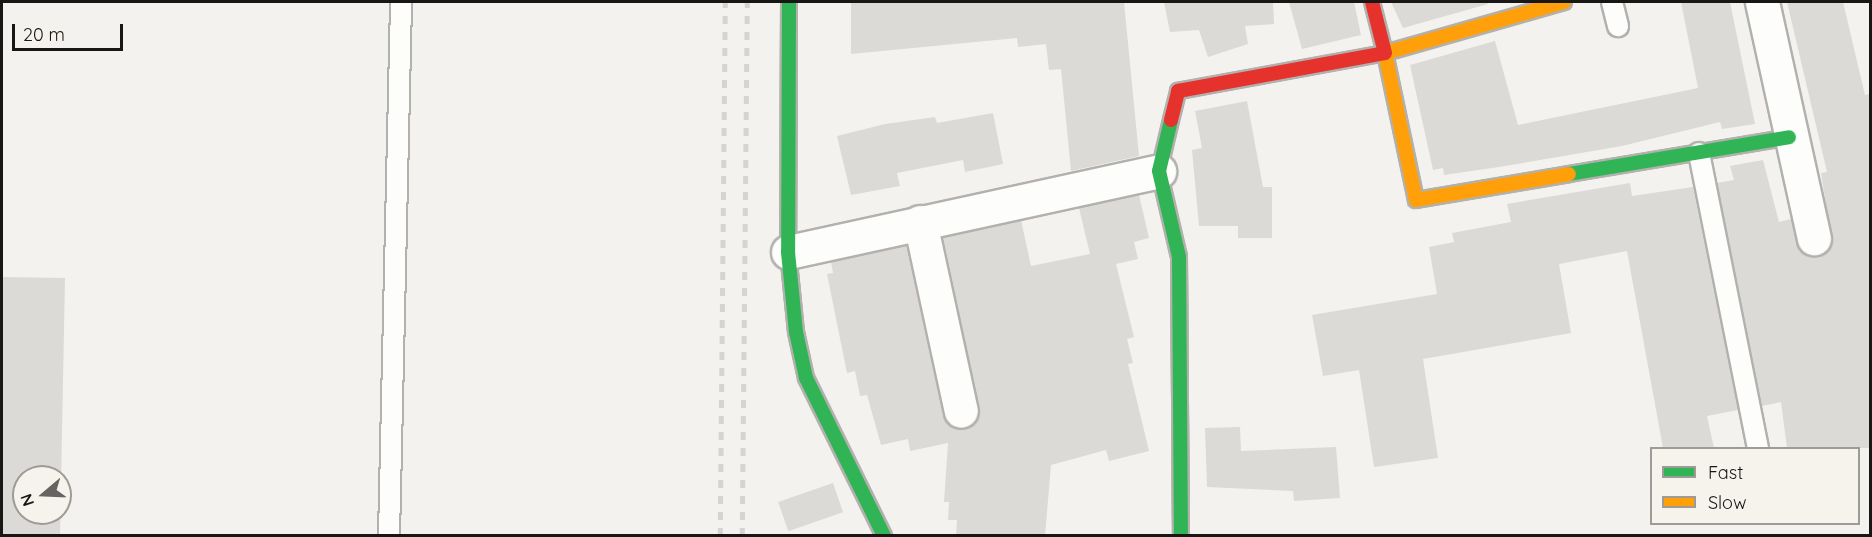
<!DOCTYPE html>
<style>
body{margin:0}
#map{position:relative;width:1872px;height:537px;overflow:hidden;background:#f4f2ee;font-family:Quicksand,sans-serif}
div>[style]{position:absolute}
.building>*{inset:0;background:#dbdad6;transform-origin:0 0}
.roads{filter:drop-shadow(2px 0 #b3b1ae) drop-shadow(-2px 0 #b3b1ae) drop-shadow(0 2px #b3b1ae) drop-shadow(0 -2px #b3b1ae)}
.lane>*{height:20px;margin:-10px;padding:0 10px;transform-origin:10px;border-radius:10px;background:#fdfdfc}
.street>*{height:33px;margin:-16.5px;padding:0 16.5px;transform-origin:16.5px;border-radius:16.5px;background:#fdfdfc}
.fast>*{height:14px;margin:-7px;padding:0 7px;transform-origin:7px;border-radius:7px;background:#30b455}
.slow>*{height:14px;margin:-7px;padding:0 7px;transform-origin:7px;border-radius:7px;background:#ff9f0a}
.jam>*{height:14px;margin:-7px;padding:0 7px;transform-origin:7px;border-radius:7px;background:#e5322d}
.rail>*{height:4.5px;margin-top:-2.25px;transform-origin:0;background:repeating-linear-gradient(90deg,#d5d4d3 0 8px,transparent 0 16px)}
span{translate:-50% -50%;white-space:nowrap;text-align:center;line-height:1.15;-webkit-text-stroke:6px #f6f3ec;paint-order:stroke}
.frame{position:absolute;inset:0;border:3px solid #191715;pointer-events:none}
.legend{position:absolute;left:1650px;top:447px;width:210px;height:78px;box-sizing:border-box;background:#f6f3ec;border:2px solid #9e9b96;margin:0;padding:8px 10px;list-style:none;font-size:18px;color:#191715}
.legend li{display:flex;align-items:center;gap:12px;height:30px}
.legend b{width:30px;border:2px solid #9e9b96}
.north{position:absolute;left:12px;top:465px;width:60px;height:60px;box-sizing:border-box;background:#f6f3ec;border:2px solid #9e9b96;border-radius:50%;rotate:251deg;font-size:16px;font-weight:700;line-height:24px;text-align:center;color:#191715}
.north::after{content:'';display:block;margin:auto;width:21px;height:27px;background:#666461;clip-path:polygon(50% 0,100% 100%,50% 72%,0 100%)}
.scale{position:absolute;left:12px;top:24px;width:111px;height:27px;box-sizing:border-box;border:3px solid #191715;border-top:0;padding-left:8px;font-size:18px;line-height:21px;white-space:nowrap;color:#191715;-webkit-text-stroke:4px #f6f3ec;paint-order:stroke}
</style>
<div id="map">
<div class="building">
<i style="clip-path:polygon(851px 2px,1124px 2px,1139px 156px,1071px 171px,1061px 69px,1049px 70px,1046px 44px,1018px 47px,1017px 38px,851px 54px)"></i>
<i style="clip-path:polygon(1164px 2px,1273px 2px,1274px 24px,1245px 26px,1248px 44px,1208px 57px,1199px 30px,1170px 32px)"></i>
<i style="clip-path:polygon(1289px 2px,1354px 2px,1361px 35px,1302px 49px)"></i>
<i style="clip-path:polygon(1391px 2px,1487px 2px,1488px 4px,1403px 28px)"></i>
<i style="clip-path:polygon(1681px 2px,1730px 2px,1755px 124px,1722px 129px,1720px 122px,1622px 146px,1499px 167px,1444px 175px,1443px 168px,1433px 170px,1410px 65px,1495px 41px,1518px 125px,1698px 88px)"></i>
<i style="clip-path:polygon(1787px 2px,1843px 2px,1865px 95px,1870px 94px,1870px 448px,1787px 448px,1781px 402px,1762px 406px,1717px 183px,1734px 180px,1730px 166px,1763px 160px,1779px 222px,1791px 219px,1800px 250px,1817px 256px,1832px 244px,1821px 173px,1827px 172px)"></i>
<i style="clip-path:polygon(1247px 101px,1263px 187px,1272px 187px,1272px 238px,1238px 238px,1238px 226px,1199px 226px,1192px 150px,1202px 148px,1195px 111px)"></i>
<i style="clip-path:polygon(993px 113px,1003px 164px,965px 172px,963px 160px,897px 173px,900px 186px,851px 195px,837px 136px,885px 124px,935px 117px,937px 123px)"></i>
<i style="clip-path:polygon(1630px 183px,1632px 196px,1693px 187px,1738px 410px,1707px 416px,1714px 448px,1663px 448px,1627px 251px,1559px 264px,1571px 333px,1423px 359px,1438px 458px,1374px 467px,1359px 370px,1323px 376px,1312px 315px,1437px 294px,1429px 247px,1454px 242px,1452px 233px,1511px 222px,1507px 204px)"></i>
<i style="clip-path:polygon(1139px 195px,1149px 238px,1134px 242px,1138px 259px,1116px 264px,1134px 337px,1127px 339px,1133px 363px,1128px 364px,1149px 451px,1109px 461px,1106px 450px,1051px 465px,1045px 536px,956px 536px,957px 520px,948px 520px,949px 502px,944px 502px,948px 443px,910px 451px,908px 439px,881px 445px,867px 395px,860px 396px,855px 371px,847px 373px,827px 274px,833px 273px,831px 262px,906px 245px,943px 415px,948px 424px,964px 429px,974px 424px,979px 407px,943px 237px,1021px 220px,1031px 266px,1090px 254px,1079px 208px)"></i>
<i style="clip-path:polygon(evenodd,2px 277px,65px 278px,60px 536px,2px 536px,2px 277px,24px 477px,60px 477px,60px 513px,24px 513px,24px 477px)"></i>
<i style="clip-path:polygon(1240px 427px,1241px 451px,1336px 447px,1340px 498px,1294px 501px,1293px 491px,1207px 487px,1205px 428px)"></i>
<i style="left:833px;top:483px;width:31px;height:58px;rotate:71deg"></i>
</div>
<div class="roads">
<div class="lane">
<i style="left:1612px;top:2px;width:25px;rotate:76deg"></i>
<i style="left:1699px;top:153px;width:301px;rotate:78.7deg"></i>
<i style="left:389px;top:536px;width:534px;rotate:-88.71deg"></i>
</div>
<div class="street">
<i style="left:1762px;top:2px;width:242px;rotate:77.6deg"></i>
<i style="left:920px;top:222px;width:193px;rotate:77.8deg"></i>
<i style="left:788px;top:252px;width:380px;rotate:-12.3deg"></i>
</div>
<div class="fast">
<i style="left:789px;top:2px;width:250px;rotate:90.2deg"></i>
<i style="left:788px;top:252px;width:80px;rotate:84.3deg"></i>
<i style="left:796px;top:332px;width:47px;rotate:77.7deg"></i>
<i style="left:806px;top:378px;width:176px;rotate:63.7deg"></i>
<i style="left:1171px;top:120px;width:52px;rotate:103.2deg"></i>
<i style="left:1159px;top:171px;width:88px;rotate:76.9deg"></i>
<i style="left:1179px;top:257px;width:279px;rotate:89.6deg"></i>
<i style="left:1569px;top:174px;width:223px;rotate:-9.5deg"></i>
</div>
<div class="slow">
<i style="left:1564px;top:2px;width:186px;rotate:164.1deg"></i>
<i style="left:1385px;top:53px;width:150px;rotate:78.1deg"></i>
<i style="left:1416px;top:200px;width:155px;rotate:-9.6deg"></i>
</div>
<div class="jam">
<i style="left:1171px;top:120px;width:30px;rotate:-76deg"></i>
<i style="left:1178px;top:91px;width:210px;rotate:-10.4deg"></i>
<i style="left:1385px;top:53px;width:53px;rotate:-104.3deg"></i>
</div>
</div>
<div class="rail">
<i style="left:720px;top:536px;width:534px;rotate:-89.46deg"></i>
<i style="left:742px;top:536px;width:534px;rotate:-89.46deg"></i>
</div>
<div class="frame"></div>
<ul class="legend">
<li><b style="height:8px;background:#30b455"></b>Fast</li>
<li><b style="height:8px;background:#ff9f0a"></b>Slow</li>
</ul>
<div class="north">N</div>
<div class="scale">20 m</div>
</div>
